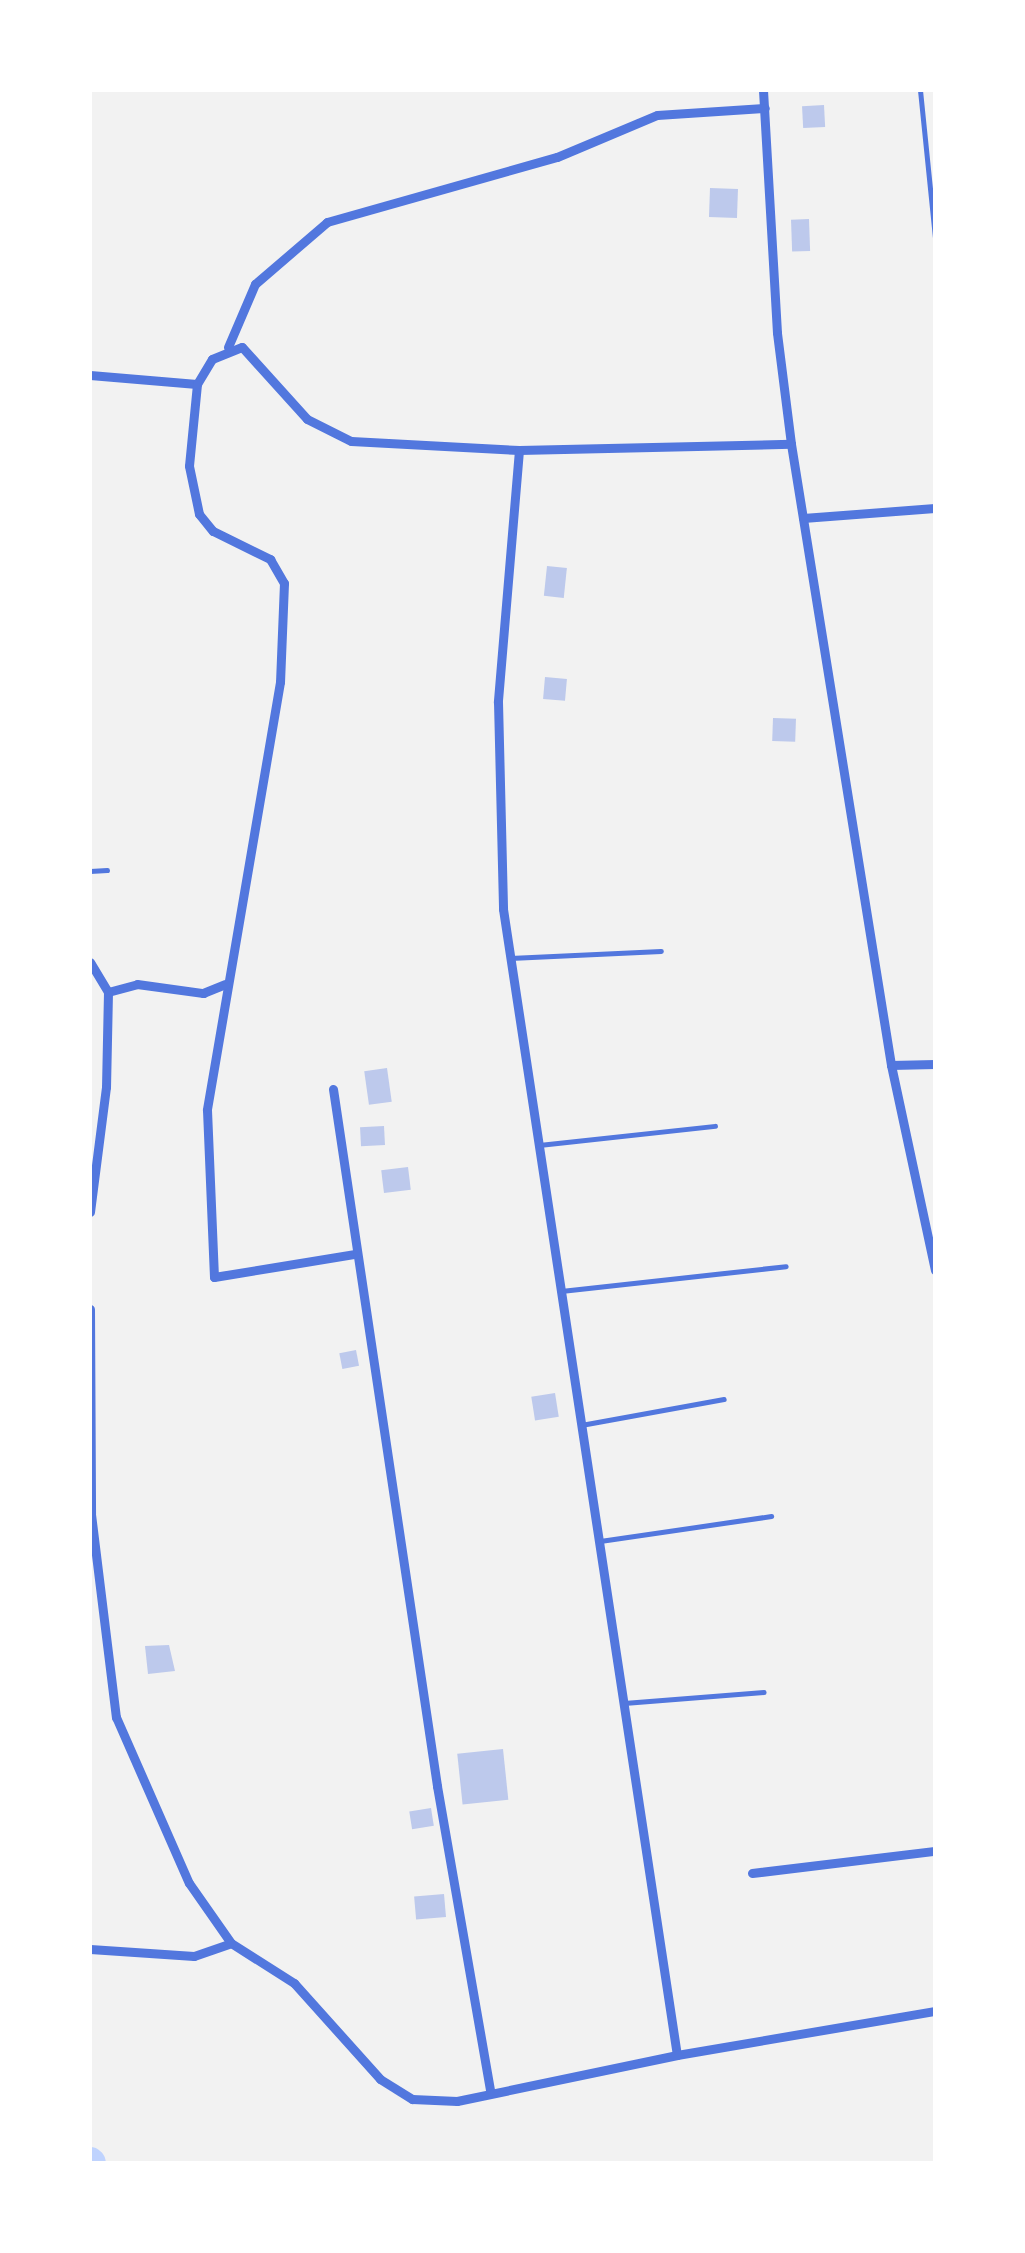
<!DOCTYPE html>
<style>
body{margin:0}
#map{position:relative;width:1025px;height:2253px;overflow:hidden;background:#f2f2f2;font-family:"IBM Plex Sans",sans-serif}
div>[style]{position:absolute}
.river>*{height:30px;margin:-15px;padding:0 15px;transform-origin:15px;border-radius:15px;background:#bfd3fe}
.building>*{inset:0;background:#bdc9ec;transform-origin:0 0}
.service>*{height:5px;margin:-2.5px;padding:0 2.5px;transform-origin:2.5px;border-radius:2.5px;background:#5277de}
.minor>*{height:9px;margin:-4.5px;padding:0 4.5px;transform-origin:4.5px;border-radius:4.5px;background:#5277de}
span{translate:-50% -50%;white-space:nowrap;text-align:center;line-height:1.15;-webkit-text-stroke:10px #fff;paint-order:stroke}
.frame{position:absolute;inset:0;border:92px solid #fff;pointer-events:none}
</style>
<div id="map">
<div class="river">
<i style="left:90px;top:2162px;width:1px;rotate:45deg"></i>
</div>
<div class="building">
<i style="left:824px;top:105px;width:22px;height:22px;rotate:87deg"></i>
<i style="left:710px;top:188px;width:28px;height:29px;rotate:2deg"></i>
<i style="left:809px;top:219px;width:32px;height:18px;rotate:88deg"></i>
<i style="left:547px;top:566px;width:20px;height:30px;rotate:6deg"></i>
<i style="left:545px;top:677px;width:22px;height:22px;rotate:5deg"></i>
<i style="left:773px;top:718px;width:23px;height:23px;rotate:2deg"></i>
<i style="left:387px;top:1068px;width:34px;height:23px;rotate:82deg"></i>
<i style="left:384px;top:1126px;width:19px;height:24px;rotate:87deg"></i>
<i style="left:408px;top:1167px;width:23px;height:27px;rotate:83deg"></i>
<i style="left:356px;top:1350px;width:16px;height:17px;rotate:79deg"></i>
<i style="left:555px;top:1393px;width:24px;height:24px;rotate:81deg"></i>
<i style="clip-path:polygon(169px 1645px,175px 1671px,148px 1674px,145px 1646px)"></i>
<i style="left:503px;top:1749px;width:51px;height:46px;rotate:84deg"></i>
<i style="left:431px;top:1808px;width:18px;height:22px;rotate:81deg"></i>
<i style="left:444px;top:1894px;width:23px;height:30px;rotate:85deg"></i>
</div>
<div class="service">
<i style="left:920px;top:90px;width:148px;rotate:84.2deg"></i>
<i style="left:90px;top:871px;width:17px;rotate:-3deg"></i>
<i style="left:510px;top:958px;width:151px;rotate:-2.7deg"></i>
<i style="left:539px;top:1145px;width:177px;rotate:-6.2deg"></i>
<i style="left:561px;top:1291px;width:226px;rotate:-6.3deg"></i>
<i style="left:581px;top:1425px;width:145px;rotate:-10.3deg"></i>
<i style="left:600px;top:1541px;width:173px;rotate:-8.3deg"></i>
<i style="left:624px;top:1703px;width:140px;rotate:-4.5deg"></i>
</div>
<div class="minor">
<i style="left:763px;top:90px;width:243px;rotate:86.7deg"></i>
<i style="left:777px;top:333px;width:112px;rotate:82.8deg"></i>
<i style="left:791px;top:444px;width:629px;rotate:80.85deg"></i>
<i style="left:891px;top:1065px;width:210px;rotate:77.9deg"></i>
<i style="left:228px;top:347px;width:69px;rotate:-66.8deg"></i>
<i style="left:255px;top:284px;width:95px;rotate:-40.7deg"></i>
<i style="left:327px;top:222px;width:239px;rotate:-15.8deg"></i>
<i style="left:557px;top:157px;width:108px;rotate:-22.8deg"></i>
<i style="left:657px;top:115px;width:108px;rotate:-3.7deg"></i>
<i style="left:90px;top:375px;width:107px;rotate:4.8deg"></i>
<i style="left:197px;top:384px;width:82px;rotate:95.6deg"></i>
<i style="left:189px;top:466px;width:49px;rotate:78.2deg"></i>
<i style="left:199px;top:514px;width:22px;rotate:51deg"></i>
<i style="left:213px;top:531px;width:64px;rotate:26.2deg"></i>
<i style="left:270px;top:559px;width:28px;rotate:60deg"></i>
<i style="left:284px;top:583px;width:99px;rotate:92.3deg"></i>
<i style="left:280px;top:682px;width:434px;rotate:99.7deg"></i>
<i style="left:207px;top:1110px;width:167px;rotate:87.6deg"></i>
<i style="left:214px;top:1277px;width:143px;rotate:-9.3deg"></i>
<i style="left:197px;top:384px;width:29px;rotate:-59deg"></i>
<i style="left:212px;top:359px;width:32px;rotate:-22deg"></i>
<i style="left:242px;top:347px;width:97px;rotate:47.9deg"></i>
<i style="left:307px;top:419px;width:49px;rotate:26.6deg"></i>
<i style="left:351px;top:441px;width:168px;rotate:3.1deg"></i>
<i style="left:519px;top:450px;width:272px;rotate:-1.3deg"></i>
<i style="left:519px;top:450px;width:253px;rotate:94.8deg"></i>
<i style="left:498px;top:702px;width:207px;rotate:88.6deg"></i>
<i style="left:503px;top:909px;width:1159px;rotate:81.37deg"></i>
<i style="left:677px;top:2055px;width:262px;rotate:-9.7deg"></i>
<i style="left:803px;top:518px;width:132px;rotate:-4.3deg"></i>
<i style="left:90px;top:962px;width:35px;rotate:59deg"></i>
<i style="left:108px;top:992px;width:95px;rotate:91.2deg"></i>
<i style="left:106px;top:1087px;width:126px;rotate:97.3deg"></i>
<i style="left:108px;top:992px;width:30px;rotate:-15deg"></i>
<i style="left:137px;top:984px;width:67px;rotate:7.8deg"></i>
<i style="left:203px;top:993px;width:24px;rotate:-22deg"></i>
<i style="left:891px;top:1065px;width:44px;rotate:-1.3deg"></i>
<i style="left:333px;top:1089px;width:705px;rotate:81.51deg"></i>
<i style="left:437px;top:1786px;width:309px;rotate:80.1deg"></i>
<i style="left:90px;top:1309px;width:205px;rotate:89.7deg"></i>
<i style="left:91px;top:1514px;width:205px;rotate:83deg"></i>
<i style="left:116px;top:1717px;width:181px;rotate:66.3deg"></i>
<i style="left:189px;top:1883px;width:73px;rotate:55deg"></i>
<i style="left:231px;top:1943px;width:75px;rotate:32.4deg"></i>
<i style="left:294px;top:1983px;width:129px;rotate:48.1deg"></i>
<i style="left:380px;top:2079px;width:38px;rotate:32deg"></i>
<i style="left:412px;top:2099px;width:45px;rotate:2.5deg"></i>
<i style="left:457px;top:2101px;width:225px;rotate:-11.8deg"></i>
<i style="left:752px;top:1873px;width:184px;rotate:-6.9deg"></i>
<i style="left:90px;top:1949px;width:104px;rotate:3.9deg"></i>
<i style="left:194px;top:1956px;width:39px;rotate:-19deg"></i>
</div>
<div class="frame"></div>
</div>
